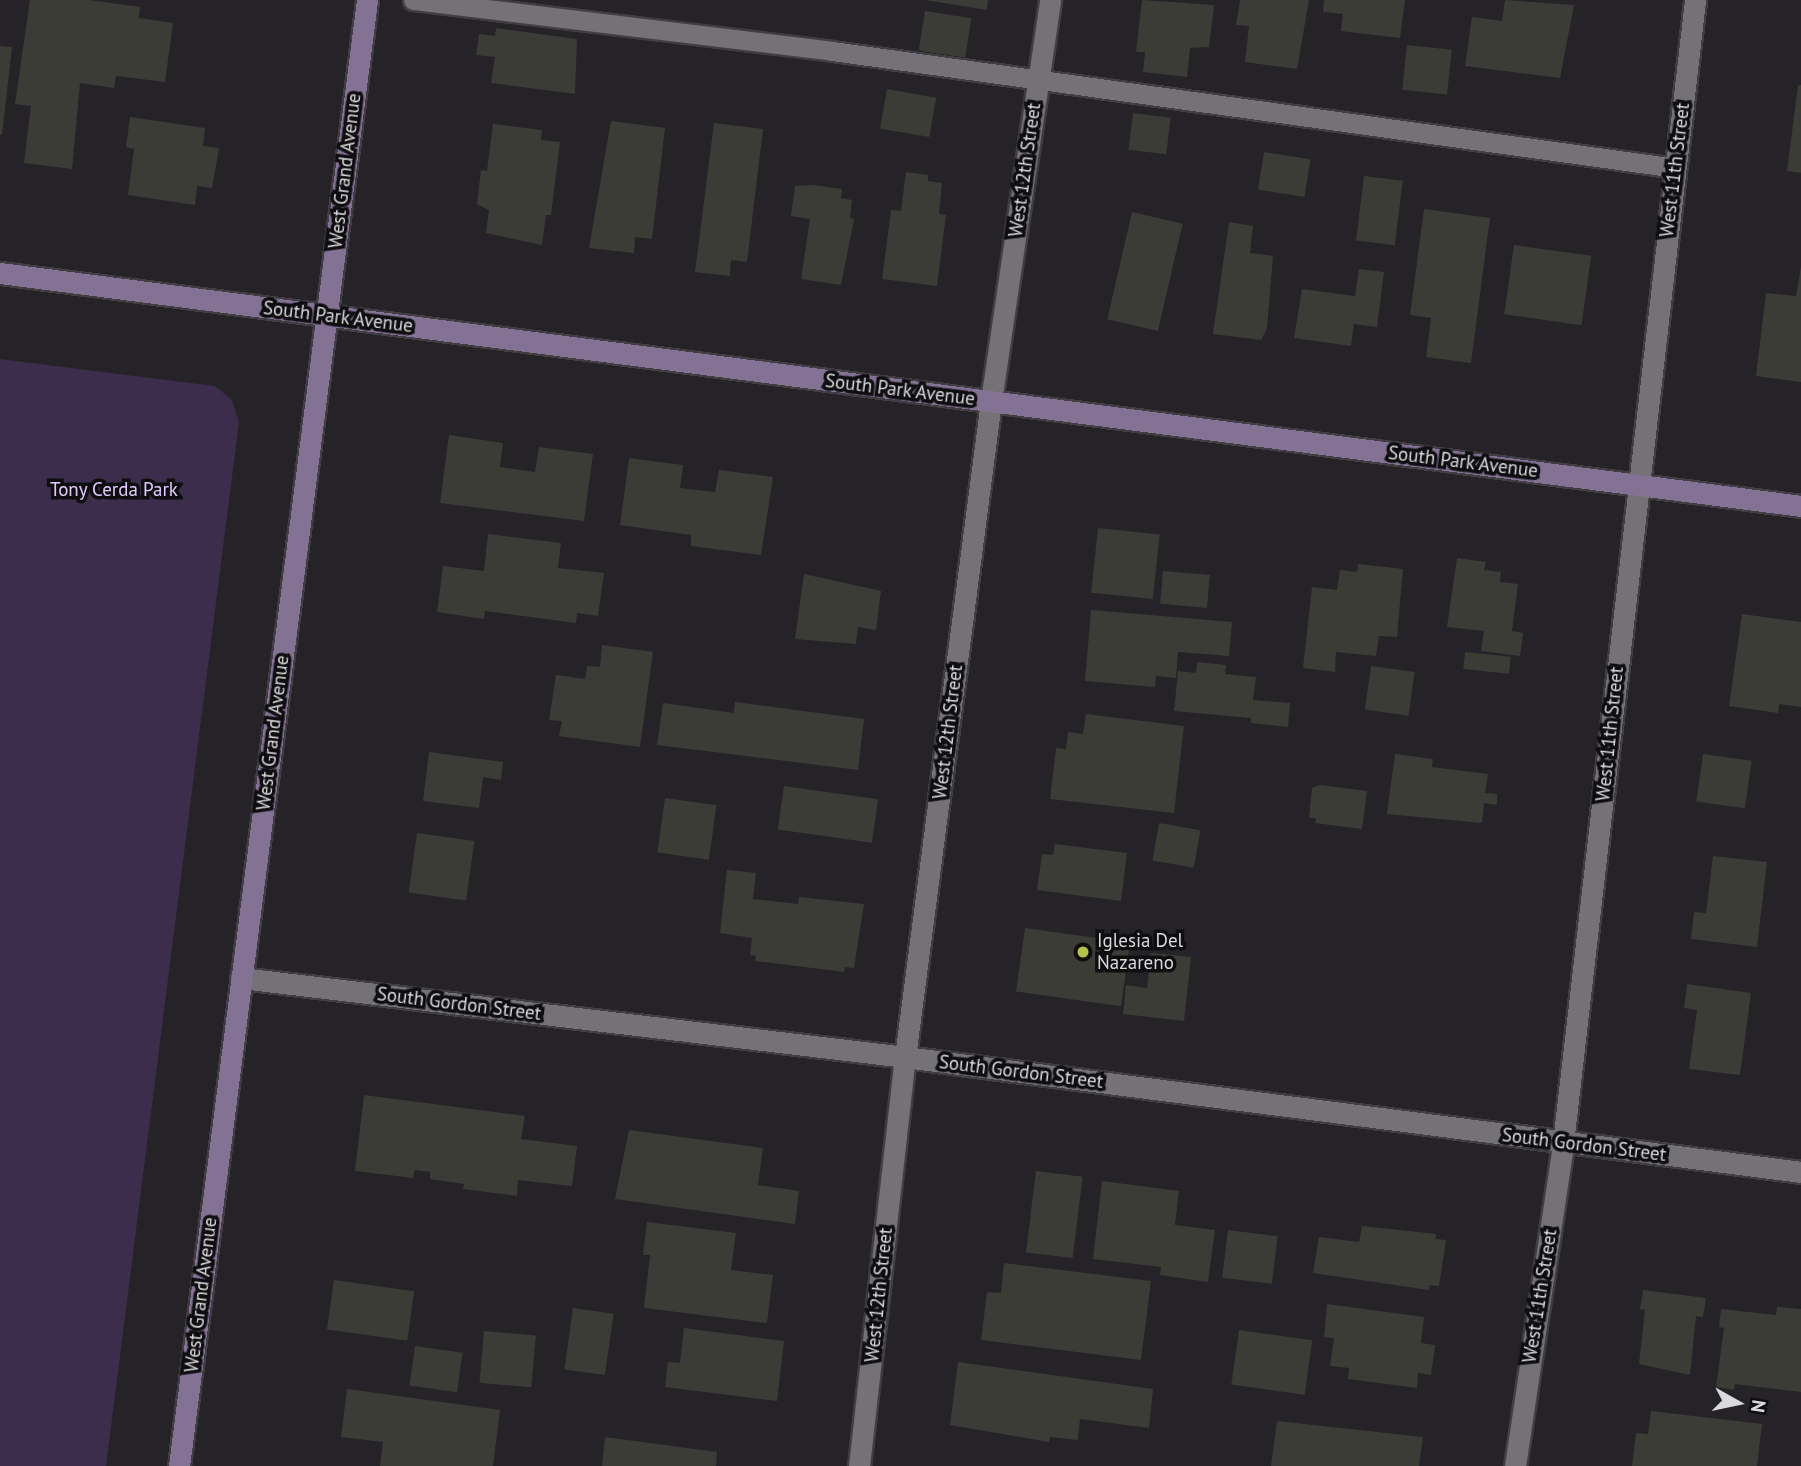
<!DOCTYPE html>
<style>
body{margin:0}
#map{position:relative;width:1801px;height:1466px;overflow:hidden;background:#252328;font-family:"PT Sans",sans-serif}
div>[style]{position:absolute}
.green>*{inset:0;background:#3b2d4b}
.building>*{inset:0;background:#3b3c36;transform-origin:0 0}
.roads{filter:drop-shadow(2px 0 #403e42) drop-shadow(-2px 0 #403e42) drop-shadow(0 2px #403e42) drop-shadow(0 -2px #403e42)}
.lane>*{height:19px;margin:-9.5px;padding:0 9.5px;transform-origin:9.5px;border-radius:9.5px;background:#747177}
.street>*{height:21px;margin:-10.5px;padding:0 10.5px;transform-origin:10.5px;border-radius:10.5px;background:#747177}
.secondary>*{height:21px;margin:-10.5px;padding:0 10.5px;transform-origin:10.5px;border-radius:10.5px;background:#847295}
.dots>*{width:19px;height:19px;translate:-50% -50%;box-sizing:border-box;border:4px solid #0e0d0f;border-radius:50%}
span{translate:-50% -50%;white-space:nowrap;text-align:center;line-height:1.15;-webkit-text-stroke:7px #0e0d0f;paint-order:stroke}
.street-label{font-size:19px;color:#dad9dc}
.park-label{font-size:19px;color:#e2cbfe}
.poi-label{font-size:19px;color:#dad9dc}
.left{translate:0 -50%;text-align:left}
.north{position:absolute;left:1703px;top:1368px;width:70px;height:70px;-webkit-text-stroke:5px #0e0d0f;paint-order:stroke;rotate:99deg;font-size:19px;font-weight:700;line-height:28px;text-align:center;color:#dad9dc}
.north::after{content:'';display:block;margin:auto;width:24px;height:32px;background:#dad9dc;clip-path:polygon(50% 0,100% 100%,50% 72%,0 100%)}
</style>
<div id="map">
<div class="green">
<i style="clip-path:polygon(0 359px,215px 386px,232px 400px,239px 422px,106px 1466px,0 1466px)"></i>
</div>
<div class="building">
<i style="clip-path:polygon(30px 0,89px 0,140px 7px,139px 18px,173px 23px,165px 82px,116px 76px,114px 88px,80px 83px,72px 169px,24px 163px,31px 106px,15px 104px)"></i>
<i style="clip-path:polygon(925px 0,988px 0,987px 10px)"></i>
<i style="clip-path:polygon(1142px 0,1214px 5px,1209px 47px,1190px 48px,1187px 77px,1143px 72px,1145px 52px,1136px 52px)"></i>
<i style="clip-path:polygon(1240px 0,1309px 0,1297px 69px,1245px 62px,1249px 26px,1236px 25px)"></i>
<i style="clip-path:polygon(1324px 0,1405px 0,1400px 38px,1341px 31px,1343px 14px,1323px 12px)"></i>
<i style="clip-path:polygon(1505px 0,1574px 5px,1560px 78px,1465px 66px,1472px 17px,1502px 21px)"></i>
<i style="left:925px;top:11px;width:47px;height:40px;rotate:9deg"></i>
<i style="clip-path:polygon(496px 28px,577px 39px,575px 94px,491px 83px,495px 57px,476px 55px,479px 34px,495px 36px)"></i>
<i style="left:1407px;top:45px;width:45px;height:45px;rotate:6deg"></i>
<i style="clip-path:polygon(0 46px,12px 47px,2px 135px,0 135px)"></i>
<i style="clip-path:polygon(1798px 85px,1801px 85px,1801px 173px,1787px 171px)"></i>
<i style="left:887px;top:89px;width:50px;height:40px;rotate:10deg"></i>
<i style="left:1133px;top:113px;width:38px;height:37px;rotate:7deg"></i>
<i style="clip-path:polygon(130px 117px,205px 128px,203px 146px,219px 148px,212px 188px,197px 186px,195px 205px,128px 195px,134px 149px,126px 147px)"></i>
<i style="clip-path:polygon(611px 121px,665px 128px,652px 239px,635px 237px,634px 253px,589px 248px)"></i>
<i style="clip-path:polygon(714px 123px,763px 129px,747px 262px,731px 260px,730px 276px,695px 272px)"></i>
<i style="clip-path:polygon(493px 124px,542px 130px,541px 140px,560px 142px,551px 215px,546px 215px,542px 245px,486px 233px,489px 210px,477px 204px,481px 170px,487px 171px)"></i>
<i style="left:1264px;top:152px;width:47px;height:38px;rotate:9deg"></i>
<i style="clip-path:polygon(906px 172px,928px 175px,928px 181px,942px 183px,939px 214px,946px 215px,937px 286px,882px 279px,891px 210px,901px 211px)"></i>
<i style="left:1364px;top:176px;width:39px;height:65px;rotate:7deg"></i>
<i style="clip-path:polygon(813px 185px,842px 189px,841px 198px,852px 200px,850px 218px,854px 219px,841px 285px,801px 279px,810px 219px,791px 216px,795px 186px)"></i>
<i style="clip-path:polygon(1424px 209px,1490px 218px,1471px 363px,1426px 357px,1431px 318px,1410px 315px)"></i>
<i style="left:1132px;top:212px;width:52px;height:110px;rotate:13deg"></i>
<i style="clip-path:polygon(1229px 222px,1253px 226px,1250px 253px,1273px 256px,1267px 328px,1261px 340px,1213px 334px)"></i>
<i style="left:1514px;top:245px;width:78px;height:70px;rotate:8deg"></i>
<i style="clip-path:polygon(1801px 266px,1801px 382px,1756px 376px,1766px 293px,1796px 296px)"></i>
<i style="clip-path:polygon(1359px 269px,1384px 272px,1377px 327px,1354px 324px,1351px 346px,1294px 338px,1302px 289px,1355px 296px)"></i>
<i style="clip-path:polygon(449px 435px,503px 443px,500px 467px,535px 472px,539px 447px,593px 454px,584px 521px,440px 503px)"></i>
<i style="clip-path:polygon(629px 458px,683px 465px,680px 488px,715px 492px,719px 470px,773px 477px,761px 555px,691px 546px,691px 535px,620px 525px)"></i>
<i style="left:1098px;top:528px;width:62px;height:65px;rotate:6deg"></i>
<i style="clip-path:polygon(488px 534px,561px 543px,558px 568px,604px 573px,598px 616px,577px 613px,576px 623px,485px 611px,484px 619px,437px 612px,443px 566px,484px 571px)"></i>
<i style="clip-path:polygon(1457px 558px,1486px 562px,1484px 570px,1501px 572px,1500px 582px,1518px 584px,1512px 631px,1523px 633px,1520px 656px,1481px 651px,1484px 631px,1447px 627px)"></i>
<i style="clip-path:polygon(1358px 564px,1403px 569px,1397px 637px,1379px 636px,1376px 656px,1336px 652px,1335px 672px,1303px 668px,1312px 587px,1337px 590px,1340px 570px,1357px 572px)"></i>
<i style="left:1163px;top:571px;width:47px;height:33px;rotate:5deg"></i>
<i style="clip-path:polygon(804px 574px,881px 591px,876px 630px,858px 627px,856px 644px,795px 639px)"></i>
<i style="clip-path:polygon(1091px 610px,1232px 622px,1229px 656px,1178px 652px,1176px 678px,1156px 676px,1155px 687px,1085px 681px)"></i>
<i style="clip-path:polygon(1742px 614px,1801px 622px,1801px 707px,1779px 704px,1778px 713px,1729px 706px)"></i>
<i style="clip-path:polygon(602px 645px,653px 652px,640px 747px,559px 736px,562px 721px,549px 720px,556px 675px,585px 679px,587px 666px,600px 667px)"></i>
<i style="left:1465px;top:652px;width:46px;height:17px;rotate:6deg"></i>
<i style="clip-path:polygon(1197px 662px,1226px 665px,1225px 674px,1256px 677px,1253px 700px,1290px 703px,1288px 727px,1251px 723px,1251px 718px,1174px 711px,1178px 671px,1196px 673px)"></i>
<i style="left:1371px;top:666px;width:44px;height:44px;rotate:8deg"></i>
<i style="clip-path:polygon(735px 702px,864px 719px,858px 770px,657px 745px,663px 703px,734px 713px)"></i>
<i style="clip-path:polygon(1086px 714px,1184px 726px,1174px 813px,1050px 799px,1056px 748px,1066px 749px,1068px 732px,1083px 734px)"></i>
<i style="clip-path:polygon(429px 752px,503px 762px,501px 780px,483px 777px,479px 808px,423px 801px)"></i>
<i style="clip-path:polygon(1395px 754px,1433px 759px,1432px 767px,1488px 774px,1485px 793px,1497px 794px,1497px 805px,1484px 803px,1482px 823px,1387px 814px)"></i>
<i style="left:1703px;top:754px;width:49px;height:48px;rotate:8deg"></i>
<i style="clip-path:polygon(1320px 785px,1367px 791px,1362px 829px,1315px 823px,1316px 818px,1309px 818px,1312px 788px)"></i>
<i style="left:784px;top:786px;width:95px;height:44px;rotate:8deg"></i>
<i style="left:665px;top:798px;width:52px;height:55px;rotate:8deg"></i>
<i style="left:1159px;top:823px;width:42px;height:38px;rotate:10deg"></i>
<i style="left:417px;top:833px;width:58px;height:60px;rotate:8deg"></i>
<i style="clip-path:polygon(1055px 844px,1127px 853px,1121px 901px,1037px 890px,1042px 854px,1053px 855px)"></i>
<i style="clip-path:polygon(1713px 856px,1767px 862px,1757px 947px,1691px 939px,1694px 912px,1706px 913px)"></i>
<i style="clip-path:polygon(727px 870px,756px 873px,753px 899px,798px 904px,799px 897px,864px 904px,854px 968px,845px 967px,844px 972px,755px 961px,756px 956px,750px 955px,752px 938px,720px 933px)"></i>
<i style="left:1025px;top:928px;width:106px;height:64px;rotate:8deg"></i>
<i style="clip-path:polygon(1151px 953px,1191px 957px,1184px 1021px,1123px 1014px,1126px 985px,1147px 988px)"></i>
<i style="clip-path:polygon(1687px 984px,1751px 993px,1740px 1075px,1689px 1069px,1697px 1010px,1684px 1008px)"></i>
<i style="clip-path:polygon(364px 1095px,525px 1116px,521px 1139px,577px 1146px,572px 1186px,518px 1180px,517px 1196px,463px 1189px,464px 1184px,430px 1179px,430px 1172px,415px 1170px,413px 1178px,355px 1171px)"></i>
<i style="clip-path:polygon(629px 1130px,763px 1148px,758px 1185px,799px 1191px,795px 1224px,615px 1199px)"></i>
<i style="left:1036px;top:1171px;width:47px;height:82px;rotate:7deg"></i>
<i style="clip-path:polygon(1102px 1181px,1179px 1191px,1175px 1225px,1215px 1230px,1208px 1282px,1160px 1275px,1161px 1267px,1093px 1259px)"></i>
<i style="clip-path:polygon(647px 1222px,736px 1233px,731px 1270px,773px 1275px,767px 1323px,644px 1308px,650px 1255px,643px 1255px)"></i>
<i style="clip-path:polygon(1362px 1226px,1436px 1234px,1435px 1239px,1446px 1240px,1439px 1286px,1429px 1285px,1429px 1290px,1313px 1273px,1319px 1237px,1359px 1242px)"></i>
<i style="left:1228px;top:1230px;width:50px;height:48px;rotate:7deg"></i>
<i style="clip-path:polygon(1004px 1263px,1151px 1281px,1141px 1360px,981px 1340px,987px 1292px,1001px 1293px)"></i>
<i style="left:334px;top:1280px;width:81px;height:50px;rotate:8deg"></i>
<i style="clip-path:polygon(1643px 1290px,1706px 1298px,1703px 1317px,1696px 1316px,1690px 1375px,1639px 1364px,1645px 1310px,1640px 1309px)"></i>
<i style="clip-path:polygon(1327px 1304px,1424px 1317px,1421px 1343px,1435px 1345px,1431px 1375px,1418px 1373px,1417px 1388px,1348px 1379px,1349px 1368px,1330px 1366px,1334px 1338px,1324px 1337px)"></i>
<i style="clip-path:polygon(1777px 1307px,1801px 1309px,1801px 1392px,1735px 1384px,1734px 1390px,1716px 1387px,1724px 1328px,1719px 1327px,1721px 1309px,1776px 1315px)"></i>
<i style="left:573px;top:1308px;width:41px;height:62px;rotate:8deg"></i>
<i style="clip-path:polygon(684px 1328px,784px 1341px,777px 1401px,665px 1387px,668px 1362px,680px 1363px)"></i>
<i style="left:1239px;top:1330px;width:74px;height:55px;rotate:8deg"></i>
<i style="left:484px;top:1331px;width:52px;height:52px;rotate:5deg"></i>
<i style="left:415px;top:1346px;width:48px;height:40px;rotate:8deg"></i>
<i style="clip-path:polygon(958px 1362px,1153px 1389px,1149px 1428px,1080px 1419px,1078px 1440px,1050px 1437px,1049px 1442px,950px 1425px)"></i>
<i style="clip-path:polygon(347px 1389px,500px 1410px,493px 1466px,380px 1466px,383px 1442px,341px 1437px)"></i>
<i style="clip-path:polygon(1651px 1411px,1762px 1424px,1757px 1466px,1632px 1466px,1636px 1433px,1648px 1434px)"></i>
<i style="clip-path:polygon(1277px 1421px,1423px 1437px,1419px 1466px,1271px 1466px)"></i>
<i style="clip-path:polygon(605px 1437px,717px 1452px,716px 1466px,602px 1466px)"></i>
</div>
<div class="roads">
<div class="lane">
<i style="left:413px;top:0;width:422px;rotate:6.9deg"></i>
<i style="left:832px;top:51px;width:852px;rotate:7.89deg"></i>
</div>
<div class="street">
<i style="left:241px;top:978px;width:669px;rotate:6.78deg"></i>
<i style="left:905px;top:1057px;width:903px;rotate:7.31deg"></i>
<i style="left:859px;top:1466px;width:412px;rotate:-83.6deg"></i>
<i style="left:905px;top:1057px;width:662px;rotate:-82.53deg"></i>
<i style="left:991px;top:401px;width:405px;rotate:-81.6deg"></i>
<i style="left:1515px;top:1466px;width:327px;rotate:-81.5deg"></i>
<i style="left:1563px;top:1143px;width:1151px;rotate:-83.41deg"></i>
</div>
<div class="secondary">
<i style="left:0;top:273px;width:1816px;rotate:7.37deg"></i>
<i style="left:179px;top:1466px;width:1478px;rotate:-82.69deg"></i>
</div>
</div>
<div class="dots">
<i style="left:1083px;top:952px;background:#b4c24b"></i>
</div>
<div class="street-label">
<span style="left:1025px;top:170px;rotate:-82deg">West 12th Street</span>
<span style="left:1675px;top:170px;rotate:-83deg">West 11th Street</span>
<span style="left:345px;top:171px;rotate:-83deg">West Grand Avenue</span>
<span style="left:338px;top:317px;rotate:7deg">South Park Avenue</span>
<span style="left:900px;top:390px;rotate:7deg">South Park Avenue</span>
<span style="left:1463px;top:462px;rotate:7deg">South Park Avenue</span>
<span style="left:948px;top:732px;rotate:-83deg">West 12th Street</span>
<span style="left:273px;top:733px;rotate:-83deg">West Grand Avenue</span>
<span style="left:1610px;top:734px;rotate:-84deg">West 11th Street</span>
<span style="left:459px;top:1004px;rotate:7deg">South Gordon Street</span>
<span style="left:1021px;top:1072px;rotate:7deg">South Gordon Street</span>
<span style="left:1584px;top:1145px;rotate:7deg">South Gordon Street</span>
<span style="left:201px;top:1295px;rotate:-83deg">West Grand Avenue</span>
<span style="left:879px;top:1295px;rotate:-84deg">West 12th Street</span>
<span style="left:1540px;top:1296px;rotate:-81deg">West 11th Street</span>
</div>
<div class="park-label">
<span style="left:114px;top:490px">Tony Cerda Park</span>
</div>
<div class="poi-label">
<span class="left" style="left:1097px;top:952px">Iglesia Del<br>Nazareno</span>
</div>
<div class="north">N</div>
</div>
